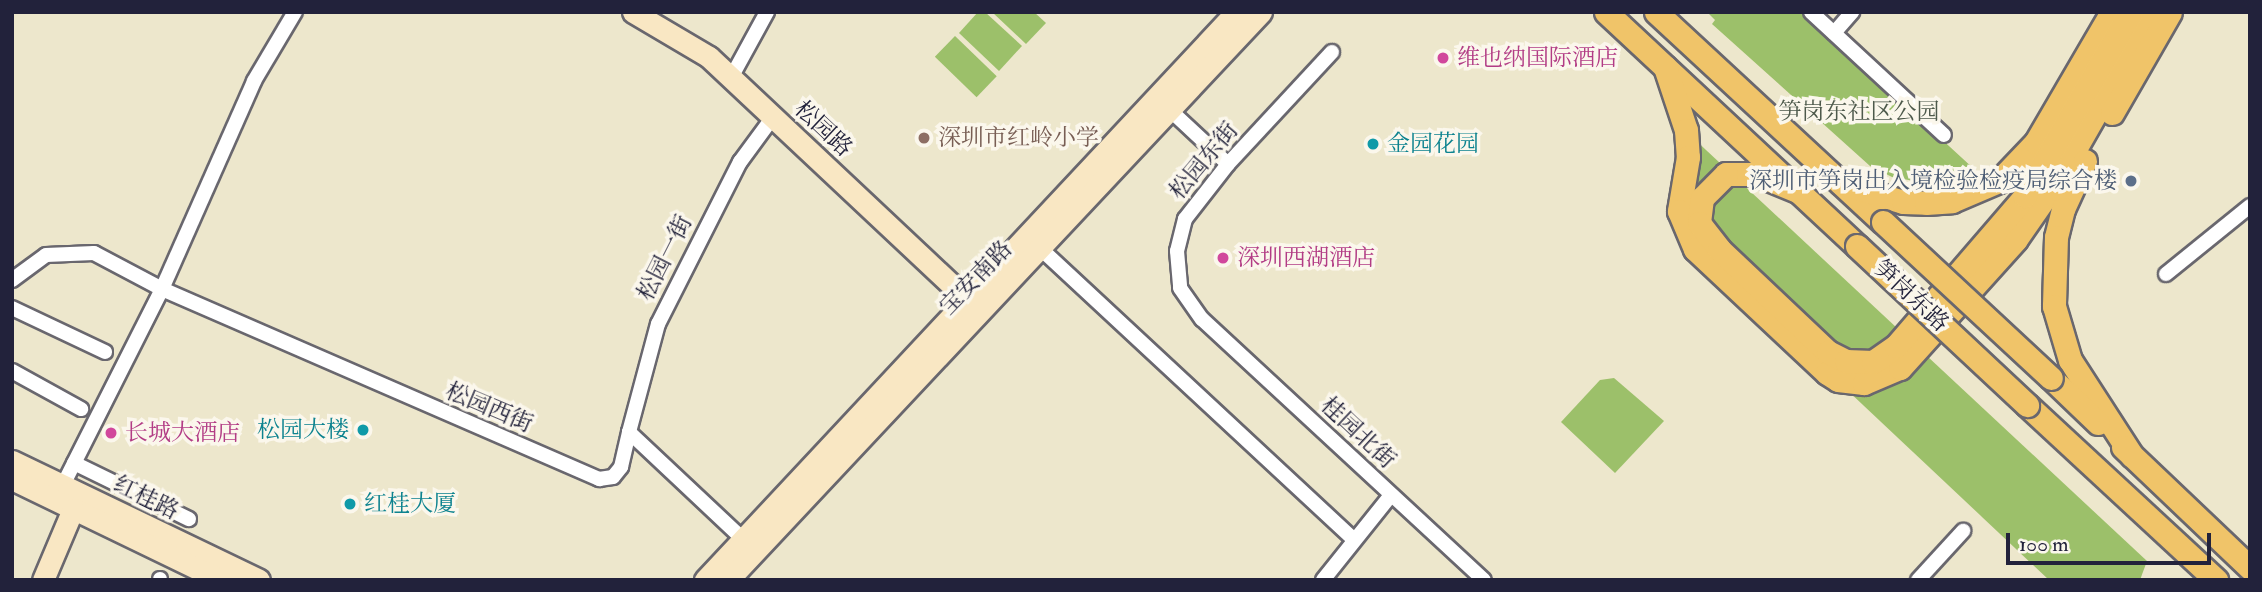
<!DOCTYPE html>
<meta charset="utf-8">
<style>
body{margin:0}
#map{position:relative;width:2262px;height:592px;overflow:hidden;background:#ede7cc;font-family:"IM FELL Double Pica","Noto Serif SC",serif}
div>[style]{position:absolute}
.green>*{inset:0;background:#9cc06a;transform-origin:0 0}
.roads{filter:drop-shadow(2px 0 #69676e) drop-shadow(-2px 0 #69676e) drop-shadow(0 2px #69676e) drop-shadow(0 -2px #69676e)}
.street>*{height:14px;margin:-7px;padding:0 7px;transform-origin:7px;border-radius:7px;background:#fff}
.secondary>*{height:21px;margin:-10.5px;padding:0 10.5px;transform-origin:10.5px;border-radius:10.5px;background:#f9e7c3}
.primary>*{height:23px;margin:-11.5px;padding:0 11.5px;transform-origin:11.5px;border-radius:11.5px;background:#f0c469}
.bridges{filter:drop-shadow(2px 0 #69676e) drop-shadow(-2px 0 #69676e) drop-shadow(0 2px #69676e) drop-shadow(0 -2px #69676e)}
.primary-bridge>*{height:23px;margin:-11.5px;padding:0 11.5px;transform-origin:11.5px;border-radius:11.5px;background:#f0c469}
.dots>*{width:19px;height:19px;translate:-50% -50%;box-sizing:border-box;border:4px solid #fbf7ec;border-radius:50%}
span{translate:-50% -50%;white-space:nowrap;text-align:center;line-height:1.15;-webkit-text-stroke:7px #fbf7ec;paint-order:stroke}
.hotel-label{font-size:23px;color:#b23c85}
.left{translate:0 -50%;text-align:left}
.park-label{font-size:23px;color:#4d594b}
.street-label{font-size:23px;color:#22223b}
.education-label{font-size:23px;color:#785e54}
.culture-label{font-size:23px;color:#0d838f}
.right{translate:-100% -50%;text-align:right}
.service-label{font-size:23px;color:#4e5e75}
.frame{position:absolute;inset:0;border:14px solid #22223b;pointer-events:none}
.scale{position:absolute;left:2006px;top:533px;width:205px;height:32px;box-sizing:border-box;border:4px solid #22223b;border-top:0;padding-left:9px;font-size:21px;line-height:24px;white-space:nowrap;color:#22223b;-webkit-text-stroke:5px #fbf7ec;paint-order:stroke}
</style>
<div id="map">
<div class="green">
<i style="clip-path:polygon(978px 12px,985px 12px,1022px 46px,999px 71px,959px 33px)"></i>
<i style="clip-path:polygon(992px 12px,1034px 12px,1046px 23px,1026px 44px)"></i>
<i style="clip-path:polygon(1707px 12px,1803px 12px,1974px 169px,1925px 183px,1892px 177px,1870px 166px,1712px 24px,1715px 20px)"></i>
<i style="left:955px;top:36px;width:58px;height:29px;rotate:44deg"></i>
<i style="clip-path:polygon(1691px 136px,2147px 561px,2140px 580px,2049px 580px,1693px 245px)"></i>
<i style="clip-path:polygon(1614px 378px,1664px 421px,1615px 473px,1561px 422px,1600px 380px)"></i>
</div>
<div class="roads">
<div class="street">
<i style="left:1811px;top:12px;width:181px;rotate:42.8deg"></i>
<i style="left:1834px;top:33px;width:28px;rotate:-49deg"></i>
<i style="left:1332px;top:52px;width:153px;rotate:132.9deg"></i>
<i style="left:1228px;top:164px;width:70px;rotate:128deg"></i>
<i style="left:1185px;top:219px;width:33px;rotate:104deg"></i>
<i style="left:1177px;top:251px;width:37px;rotate:85deg"></i>
<i style="left:1180px;top:288px;width:38px;rotate:55deg"></i>
<i style="left:1202px;top:319px;width:384px;rotate:42.8deg"></i>
<i style="left:732px;top:76px;width:73px;rotate:-61.3deg"></i>
<i style="left:1170px;top:110px;width:79px;rotate:43deg"></i>
<i style="left:1041px;top:249px;width:426px;rotate:42.9deg"></i>
<i style="left:2166px;top:274px;width:108px;rotate:-39deg"></i>
<i style="left:12px;top:280px;width:42px;rotate:-36.3deg"></i>
<i style="left:46px;top:255px;width:48px;rotate:-2.4deg"></i>
<i style="left:94px;top:253px;width:77px;rotate:27.9deg"></i>
<i style="left:162px;top:289px;width:477px;rotate:23.5deg"></i>
<i style="left:599px;top:479px;width:14px;rotate:-8deg"></i>
<i style="left:613px;top:477px;width:13px;rotate:-51deg"></i>
<i style="left:621px;top:467px;width:36px;rotate:-77deg"></i>
<i style="left:629px;top:432px;width:156px;rotate:43.2deg"></i>
<i style="left:12px;top:308px;width:103px;rotate:25.3deg"></i>
<i style="left:12px;top:371px;width:79px;rotate:28.8deg"></i>
<i style="left:629px;top:432px;width:112px;rotate:-75deg"></i>
<i style="left:658px;top:324px;width:182px;rotate:-63.2deg"></i>
<i style="left:740px;top:162px;width:56px;rotate:-53.7deg"></i>
<i style="left:74px;top:463px;width:128px;rotate:26deg"></i>
<i style="left:62px;top:487px;width:222px;rotate:-63.2deg"></i>
<i style="left:162px;top:289px;width:227px;rotate:-66.1deg"></i>
<i style="left:254px;top:81px;width:80px;rotate:-59.3deg"></i>
<i style="left:160px;top:580px;width:1px;rotate:-90deg"></i>
<i style="left:1323px;top:580px;width:109px;rotate:-51.3deg"></i>
<i style="left:1918px;top:580px;width:67px;rotate:-47.4deg"></i>
</div>
<div class="secondary">
<i style="left:633px;top:12px;width:88px;rotate:30.6deg"></i>
<i style="left:709px;top:57px;width:354px;rotate:43.2deg"></i>
<i style="left:12px;top:461px;width:274px;rotate:25.7deg"></i>
<i style="left:12px;top:479px;width:232px;rotate:25.8deg"></i>
<i style="left:43px;top:580px;width:77px;rotate:-67.1deg"></i>
<i style="left:705px;top:580px;width:778px;rotate:-46.93deg"></i>
<i style="left:728px;top:580px;width:779px;rotate:-46.82deg"></i>
</div>
<div class="primary">
<i style="left:1606px;top:12px;width:343px;rotate:43deg"></i>
<i style="left:1656px;top:12px;width:309px;rotate:42.8deg"></i>
<i style="left:1665px;top:67px;width:66px;rotate:71.6deg"></i>
<i style="left:1686px;top:130px;width:27px;rotate:86deg"></i>
<i style="left:1688px;top:157px;width:55px;rotate:99.5deg"></i>
<i style="left:1679px;top:211px;width:41px;rotate:67.2deg"></i>
<i style="left:1695px;top:249px;width:181px;rotate:43.2deg"></i>
<i style="left:1827px;top:373px;width:13px;rotate:32deg"></i>
<i style="left:1838px;top:380px;width:26px;rotate:7deg"></i>
<i style="left:1864px;top:383px;width:39px;rotate:-23deg"></i>
<i style="left:1900px;top:368px;width:173px;rotate:-48deg"></i>
<i style="left:2016px;top:239px;width:75px;rotate:-55.3deg"></i>
<i style="left:2059px;top:177px;width:190px;rotate:-60.3deg"></i>
<i style="left:2112px;top:113px;width:116px;rotate:-60.1deg"></i>
<i style="left:2085px;top:161px;width:53px;rotate:114.6deg"></i>
<i style="left:2063px;top:209px;width:29px;rotate:104deg"></i>
<i style="left:2056px;top:237px;width:69px;rotate:91.7deg"></i>
<i style="left:2054px;top:306px;width:56px;rotate:73.5deg"></i>
<i style="left:2070px;top:360px;width:114px;rotate:57.1deg"></i>
<i style="left:1841px;top:183px;width:65px;rotate:17deg"></i>
<i style="left:1903px;top:202px;width:23px;rotate:2deg"></i>
<i style="left:1926px;top:203px;width:26px;rotate:-4deg"></i>
<i style="left:1952px;top:201px;width:51px;rotate:-23.1deg"></i>
<i style="left:1999px;top:181px;width:54px;rotate:-46.5deg"></i>
<i style="left:2036px;top:142px;width:151px;rotate:-59.7deg"></i>
<i style="left:1800px;top:192px;width:48px;rotate:-157.8deg"></i>
<i style="left:1756px;top:174px;width:30px;rotate:180deg"></i>
<i style="left:1726px;top:174px;width:34px;rotate:135deg"></i>
<i style="left:1702px;top:198px;width:25px;rotate:97deg"></i>
<i style="left:1699px;top:223px;width:33px;rotate:52deg"></i>
<i style="left:1719px;top:249px;width:150px;rotate:43.4deg"></i>
<i style="left:1828px;top:352px;width:20px;rotate:27deg"></i>
<i style="left:1846px;top:361px;width:27px;rotate:2deg"></i>
<i style="left:1873px;top:362px;width:28px;rotate:-35deg"></i>
<i style="left:1896px;top:346px;width:198px;rotate:-49.3deg"></i>
<i style="left:2025px;top:196px;width:212px;rotate:-60.1deg"></i>
<i style="left:2051px;top:378px;width:65px;rotate:43.8deg"></i>
<i style="left:2027px;top:405px;width:258px;rotate:42.8deg"></i>
<i style="left:2123px;top:447px;width:175px;rotate:43.6deg"></i>
</div>
</div>
<div class="bridges">
<div class="primary-bridge">
<i style="left:1883px;top:222px;width:229px;rotate:42.9deg"></i>
<i style="left:1857px;top:246px;width:233px;rotate:43.1deg"></i>
</div>
</div>
<div class="dots">
<i style="left:1443px;top:58px;background:#d1479c"></i>
<i style="left:924px;top:138px;background:#8d6e63"></i>
<i style="left:1373px;top:144px;background:#0f9aa8"></i>
<i style="left:2131px;top:181px;background:#5c6f8a"></i>
<i style="left:1223px;top:258px;background:#d1479c"></i>
<i style="left:363px;top:430px;background:#0f9aa8"></i>
<i style="left:111px;top:433px;background:#d1479c"></i>
<i style="left:350px;top:504px;background:#0f9aa8"></i>
</div>
<div class="hotel-label">
<span class="left" style="left:1457px;top:58px">维也纳国际酒店</span>
<span class="left" style="left:1237px;top:258px">深圳西湖酒店</span>
<span class="left" style="left:125px;top:433px">长城大酒店</span>
</div>
<div class="park-label">
<span style="left:1859px;top:112px">笋岗东社区公园</span>
</div>
<div class="street-label">
<span style="left:823px;top:129px;rotate:43deg">松园路</span>
<span style="left:1204px;top:161px;rotate:-50deg">松园东街</span>
<span style="left:665px;top:258px;rotate:-63deg">松园一街</span>
<span style="left:976px;top:278px;rotate:-46deg">宝安南路</span>
<span style="left:1911px;top:296px;rotate:43deg">笋岗东路</span>
<span style="left:489px;top:408px;rotate:23deg">松园西街</span>
<span style="left:1358px;top:433px;rotate:43deg">桂园北街</span>
<span style="left:146px;top:498px;rotate:26deg">红桂路</span>
</div>
<div class="education-label">
<span class="left" style="left:938px;top:138px">深圳市红岭小学</span>
</div>
<div class="culture-label">
<span class="left" style="left:1387px;top:144px">金园花园</span>
<span class="right" style="left:349px;top:430px">松园大楼</span>
<span class="left" style="left:364px;top:504px">红桂大厦</span>
</div>
<div class="service-label">
<span class="right" style="left:2117px;top:181px">深圳市笋岗出入境检验检疫局综合楼</span>
</div>
<div class="frame"></div>
<div class="scale">100 m</div>
</div>
